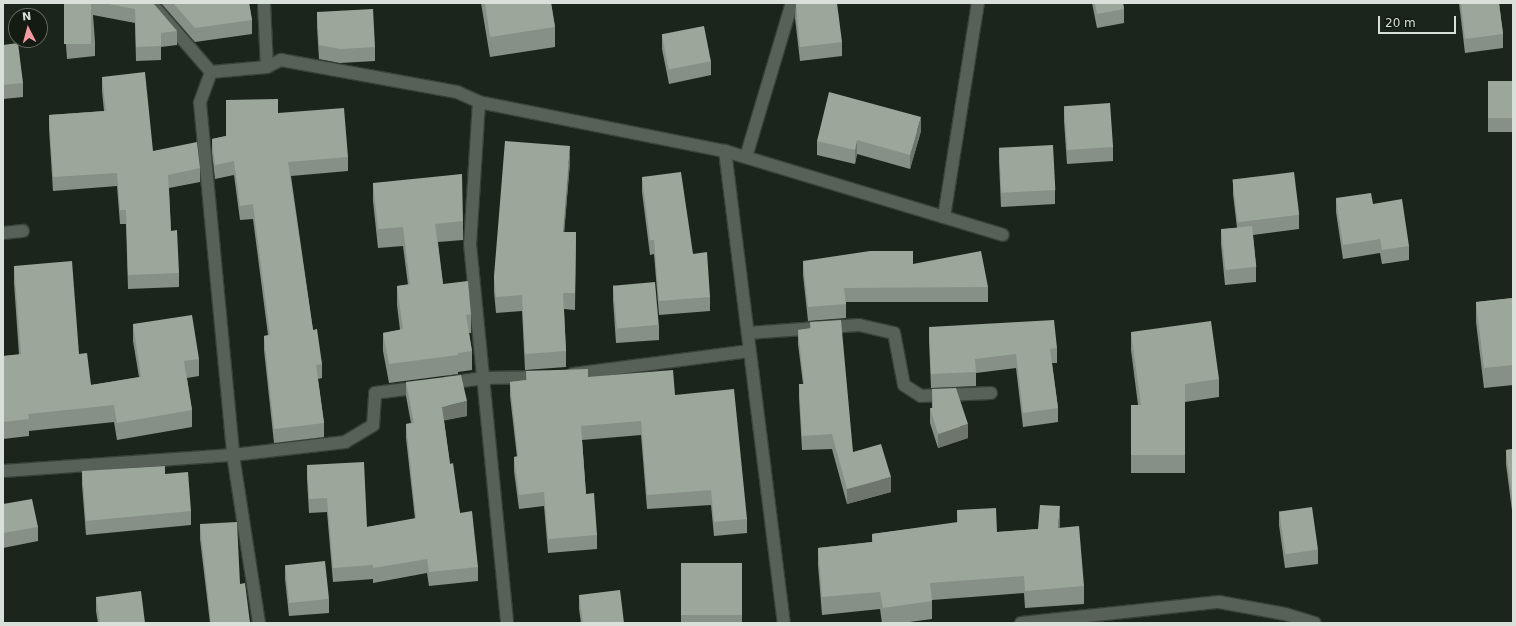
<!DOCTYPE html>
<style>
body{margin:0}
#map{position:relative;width:1516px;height:626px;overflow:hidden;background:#1c251c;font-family:"DejaVu Sans",sans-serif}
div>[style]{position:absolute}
.roads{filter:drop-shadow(1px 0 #394039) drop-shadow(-1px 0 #394039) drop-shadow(0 1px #394039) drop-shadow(0 -1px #394039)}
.minor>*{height:12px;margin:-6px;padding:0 6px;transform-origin:6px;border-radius:6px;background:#576157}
.wall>*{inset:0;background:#869086;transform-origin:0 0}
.shaded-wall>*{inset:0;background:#6d756d}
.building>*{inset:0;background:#9ca79c;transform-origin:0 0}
span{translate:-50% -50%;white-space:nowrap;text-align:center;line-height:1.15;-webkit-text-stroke:4px #131b13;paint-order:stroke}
.frame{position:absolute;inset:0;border:4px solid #d9dfd9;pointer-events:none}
.north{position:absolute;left:8px;top:8px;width:40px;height:40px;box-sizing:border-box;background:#131b13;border:1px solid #626962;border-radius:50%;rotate:354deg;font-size:11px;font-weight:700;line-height:16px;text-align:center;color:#d9dfd9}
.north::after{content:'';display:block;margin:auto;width:14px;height:18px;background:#f49aa1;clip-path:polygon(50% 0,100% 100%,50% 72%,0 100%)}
.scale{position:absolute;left:1378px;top:16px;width:78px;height:18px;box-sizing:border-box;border:2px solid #d9dfd9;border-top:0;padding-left:5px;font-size:12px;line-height:14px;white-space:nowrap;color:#d9dfd9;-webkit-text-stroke:3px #131b13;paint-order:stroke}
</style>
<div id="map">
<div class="roads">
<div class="minor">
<i style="left:151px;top:3px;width:91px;rotate:49deg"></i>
<i style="left:267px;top:67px;width:16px;rotate:-27deg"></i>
<i style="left:281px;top:60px;width:179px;rotate:10.3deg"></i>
<i style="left:457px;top:92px;width:24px;rotate:24deg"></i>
<i style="left:479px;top:102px;width:251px;rotate:11.3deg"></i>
<i style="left:725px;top:151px;width:476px;rotate:82.9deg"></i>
<i style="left:211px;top:72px;width:33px;rotate:110deg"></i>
<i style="left:200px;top:103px;width:354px;rotate:84.6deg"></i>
<i style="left:233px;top:455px;width:170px;rotate:81.2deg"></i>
<i style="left:211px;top:72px;width:56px;rotate:-5.1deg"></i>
<i style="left:267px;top:67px;width:64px;rotate:-92.7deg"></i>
<i style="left:479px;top:102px;width:142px;rotate:93.6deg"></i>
<i style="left:470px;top:244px;width:379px;rotate:84.4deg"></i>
<i style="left:725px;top:151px;width:290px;rotate:16.8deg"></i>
<i style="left:746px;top:157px;width:161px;rotate:-73.4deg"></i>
<i style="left:944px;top:217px;width:217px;rotate:-81deg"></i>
<i style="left:3px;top:233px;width:20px;rotate:-6deg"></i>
<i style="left:748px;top:333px;width:111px;rotate:-4.1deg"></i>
<i style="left:859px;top:325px;width:36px;rotate:13deg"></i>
<i style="left:894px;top:333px;width:53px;rotate:79.1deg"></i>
<i style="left:904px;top:385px;width:20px;rotate:33deg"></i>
<i style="left:921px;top:396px;width:70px;rotate:-2.5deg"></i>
<i style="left:573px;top:374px;width:178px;rotate:-7.4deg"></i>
<i style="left:448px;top:383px;width:36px;rotate:-8deg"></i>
<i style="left:484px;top:378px;width:59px;rotate:-1deg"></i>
<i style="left:3px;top:471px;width:231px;rotate:-4deg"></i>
<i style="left:233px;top:455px;width:113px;rotate:-6.6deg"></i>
<i style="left:345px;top:442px;width:33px;rotate:-31deg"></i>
<i style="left:373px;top:425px;width:32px;rotate:-86deg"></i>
<i style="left:375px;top:393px;width:46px;rotate:-7.4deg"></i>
<i style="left:1021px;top:623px;width:199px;rotate:-6.1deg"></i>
<i style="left:1219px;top:602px;width:67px;rotate:10.3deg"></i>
<i style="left:1285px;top:614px;width:31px;rotate:17deg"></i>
</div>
</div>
<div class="wall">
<i style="clip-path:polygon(64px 3px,153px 3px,177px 31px,177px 45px,161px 47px,161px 60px,136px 61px,135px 23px,93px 15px,95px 42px,95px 56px,67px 59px,64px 18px)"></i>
<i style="clip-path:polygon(161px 3px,249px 3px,252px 20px,252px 34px,195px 42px)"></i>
<i style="clip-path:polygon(481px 3px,551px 3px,555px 27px,555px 47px,490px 57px)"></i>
<i style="clip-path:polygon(796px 3px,842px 42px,842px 56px,800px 61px,795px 18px)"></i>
<i style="clip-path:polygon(1092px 3px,1123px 3px,1124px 9px,1124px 23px,1097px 28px)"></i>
<i style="clip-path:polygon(1459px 3px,1499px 3px,1503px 34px,1503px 48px,1465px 53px)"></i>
<i style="clip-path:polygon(317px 12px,375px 47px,375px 61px,340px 63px,319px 59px,317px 27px)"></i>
<i style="clip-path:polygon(662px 35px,711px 61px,711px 75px,669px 84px,662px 49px)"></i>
<i style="clip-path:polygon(3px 45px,23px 83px,23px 97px,3px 99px)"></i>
<i style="clip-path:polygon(102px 77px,153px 151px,200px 168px,200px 182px,169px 188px,171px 231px,179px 273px,179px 287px,128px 289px,126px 224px,120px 224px,117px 186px,53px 191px,49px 129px,49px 115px,104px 111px,102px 91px)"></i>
<i style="left:1513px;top:81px;width:51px;height:25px;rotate:90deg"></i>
<i style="clip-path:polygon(1064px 106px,1113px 147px,1113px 161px,1067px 164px,1064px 121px)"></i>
<i style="clip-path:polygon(278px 113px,348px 157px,348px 171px,291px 176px,313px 330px,322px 364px,322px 378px,318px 379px,324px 423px,324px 437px,274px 443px,264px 350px,264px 336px,268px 335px,253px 219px,240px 220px,234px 175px,215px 179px,212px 153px,212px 139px,226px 136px)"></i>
<i style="clip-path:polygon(921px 131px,910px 169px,857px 154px,855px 164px,817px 155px,817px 141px)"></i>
<i style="clip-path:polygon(999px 148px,1055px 190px,1055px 204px,1001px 207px,999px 162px)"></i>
<i style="clip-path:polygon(570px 162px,564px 232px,576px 232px,575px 310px,564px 309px,566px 351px,566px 367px,525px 370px,522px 311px,496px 313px,494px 292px,494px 276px)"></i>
<i style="clip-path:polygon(642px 177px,693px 254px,710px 297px,710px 311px,659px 315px,654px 254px,650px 255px,642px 192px)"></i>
<i style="clip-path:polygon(1233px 180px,1299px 215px,1299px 229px,1253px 235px,1256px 267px,1256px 282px,1225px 285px,1221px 244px,1221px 229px,1237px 228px,1233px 194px)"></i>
<i style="clip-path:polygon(373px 183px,463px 221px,463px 240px,438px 242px,443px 284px,471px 314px,471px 333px,469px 333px,472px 351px,472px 370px,458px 372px,458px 374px,389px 383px,383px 351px,383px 333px,400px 330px,397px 305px,397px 286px,408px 285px,403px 246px,378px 248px,373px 201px)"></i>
<i style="clip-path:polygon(1336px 198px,1373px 204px,1409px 246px,1409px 260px,1382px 264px,1380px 253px,1343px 259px,1336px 212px)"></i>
<i style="clip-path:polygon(803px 261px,913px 264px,988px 287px,988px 302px,846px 302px,846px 318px,808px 321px,803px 275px)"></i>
<i style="clip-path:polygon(14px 266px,79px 354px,91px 385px,139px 377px,133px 341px,133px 324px,199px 359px,199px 376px,187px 378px,192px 410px,192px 427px,117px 440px,114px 422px,29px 431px,29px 436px,3px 439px,3px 356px,19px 355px,14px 283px)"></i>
<i style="clip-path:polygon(613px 285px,659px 325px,659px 340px,616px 343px,613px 300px)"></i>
<i style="clip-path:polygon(1513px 298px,1513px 385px,1484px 388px,1476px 322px,1476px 302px)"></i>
<i style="clip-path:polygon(810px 322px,853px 452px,891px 492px,847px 504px,832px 449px,802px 450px,799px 398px,799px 384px,803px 384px,798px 344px,798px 330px,810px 329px)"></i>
<i style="clip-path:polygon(929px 327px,1057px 348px,1057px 363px,1052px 363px,1058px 408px,1058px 422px,1023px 427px,1016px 368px,976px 373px,976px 386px,931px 388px,929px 341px)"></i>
<i style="clip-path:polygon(1131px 332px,1219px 379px,1219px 397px,1185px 402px,1185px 473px,1131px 473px,1131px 405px,1138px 405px,1131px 350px)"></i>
<i style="clip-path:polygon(526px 371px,588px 377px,675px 395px,747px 519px,747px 533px,714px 536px,711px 505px,647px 509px,641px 435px,582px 440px,586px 494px,597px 535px,597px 549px,548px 553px,544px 506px,519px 509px,514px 471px,514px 457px,517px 457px,510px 396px,510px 382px,526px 380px)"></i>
<i style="clip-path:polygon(406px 382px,467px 416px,444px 420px,450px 464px,460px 513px,478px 567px,478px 581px,429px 586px,427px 573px,373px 583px,373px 579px,333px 582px,327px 512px,309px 513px,307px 479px,307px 465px,367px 527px,415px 519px,406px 438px,406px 424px,411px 423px,406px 396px)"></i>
<i style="clip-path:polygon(932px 389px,968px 438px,938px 448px,930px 423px,930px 408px,932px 408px)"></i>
<i style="clip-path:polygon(1513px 449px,1513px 518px,1506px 464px,1506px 450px)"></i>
<i style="clip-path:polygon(82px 471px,165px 474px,191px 511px,191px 525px,86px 535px,82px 485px)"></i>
<i style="clip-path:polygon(3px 504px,38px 527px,38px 541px,3px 548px)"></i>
<i style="clip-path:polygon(957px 510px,997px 532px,1038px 529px,1060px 524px,1059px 528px,1084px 586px,1084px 604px,1025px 608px,1024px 593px,932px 600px,932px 619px,902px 623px,882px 623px,880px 609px,822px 615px,818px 565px,818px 548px,872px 542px,872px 534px,957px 523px)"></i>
<i style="clip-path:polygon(1279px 511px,1318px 550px,1318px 564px,1285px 568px,1279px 525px)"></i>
<i style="clip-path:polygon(200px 524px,240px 584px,250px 623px,210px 623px,200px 539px)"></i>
<i style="left:681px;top:563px;width:61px;height:60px"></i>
<i style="clip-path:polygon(285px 565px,329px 599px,329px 613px,289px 616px,285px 579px)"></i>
<i style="clip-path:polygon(579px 595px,624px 623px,581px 623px,579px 609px)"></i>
<i style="clip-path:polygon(96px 597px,145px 623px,98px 623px,96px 611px)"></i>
</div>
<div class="shaded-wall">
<i style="clip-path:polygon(921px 117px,921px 131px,910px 169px,910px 155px)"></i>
<i style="clip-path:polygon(857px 140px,857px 154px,855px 164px,855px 150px)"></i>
<i style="clip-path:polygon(570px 146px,570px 162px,563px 248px,563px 232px)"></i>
<i style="clip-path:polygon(467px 401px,467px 416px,442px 421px,442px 407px)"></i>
<i style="clip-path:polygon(968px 424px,968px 438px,938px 448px,938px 434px)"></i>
<i style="clip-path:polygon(891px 477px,891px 492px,847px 504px,847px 489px)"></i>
<i style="clip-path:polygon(1060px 506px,1060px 524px,1058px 545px,1058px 528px)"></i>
</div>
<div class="building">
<i style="left:64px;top:3px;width:27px;height:41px"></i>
<i style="clip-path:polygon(103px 3px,153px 3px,177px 31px,161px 33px,161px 46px,136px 47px,135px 9px)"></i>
<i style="clip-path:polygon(173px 3px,249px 3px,252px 20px,195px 28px)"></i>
<i style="clip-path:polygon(485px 3px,551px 3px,555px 27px,490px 37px)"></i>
<i style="clip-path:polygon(796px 3px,837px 3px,842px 42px,800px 47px)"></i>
<i style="clip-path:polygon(1095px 3px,1123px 3px,1124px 9px,1097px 14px)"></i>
<i style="clip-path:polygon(1461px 3px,1499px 3px,1503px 34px,1465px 39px)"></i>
<i style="clip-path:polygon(373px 9px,375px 47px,340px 49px,319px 45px,317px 12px)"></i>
<i style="left:704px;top:26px;width:36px;height:43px;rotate:79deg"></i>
<i style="clip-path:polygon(18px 43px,23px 83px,3px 85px,3px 45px)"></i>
<i style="clip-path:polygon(145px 72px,153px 151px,197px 142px,200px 168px,168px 175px,171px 231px,177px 230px,179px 273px,128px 275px,126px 210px,120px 210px,117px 173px,53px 177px,49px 115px,106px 111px,102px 77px)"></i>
<i style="left:1513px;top:81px;width:37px;height:25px;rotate:90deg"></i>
<i style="clip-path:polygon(829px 92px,921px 117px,910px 155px,857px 140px,855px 150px,817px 141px)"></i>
<i style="clip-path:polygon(278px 99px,278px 113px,344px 108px,348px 157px,288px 162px,313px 330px,317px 329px,322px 364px,316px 365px,324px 423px,274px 429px,264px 336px,270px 335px,253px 204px,240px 206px,234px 161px,215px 165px,212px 139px,226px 136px,226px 100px)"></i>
<i style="left:1110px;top:103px;width:44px;height:46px;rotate:86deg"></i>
<i style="clip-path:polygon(505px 141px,570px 146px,563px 232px,576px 232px,575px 293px,563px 293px,566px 351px,525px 354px,522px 295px,496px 297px,494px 276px)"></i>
<i style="left:1053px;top:145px;width:45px;height:54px;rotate:87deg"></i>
<i style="clip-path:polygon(681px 172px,693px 254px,707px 252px,710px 297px,659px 301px,654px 240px,650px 240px,642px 177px)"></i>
<i style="left:1294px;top:172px;width:43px;height:62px;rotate:83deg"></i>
<i style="clip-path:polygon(462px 174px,463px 221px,435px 224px,443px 284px,468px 281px,471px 314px,466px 315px,472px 351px,458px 353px,458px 355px,389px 364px,383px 333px,403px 329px,397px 286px,410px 284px,403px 227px,378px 229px,373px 183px)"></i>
<i style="clip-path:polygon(1371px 193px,1373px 204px,1402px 199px,1409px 246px,1382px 250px,1380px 239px,1343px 245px,1336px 198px)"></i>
<i style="left:1252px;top:226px;width:41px;height:31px;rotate:84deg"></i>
<i style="clip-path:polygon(870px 251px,913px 251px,913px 264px,981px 251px,988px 287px,844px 288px,846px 304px,808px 307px,803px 261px)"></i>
<i style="clip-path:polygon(72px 261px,79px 354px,87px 353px,91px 385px,141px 377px,133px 324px,192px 315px,199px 359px,184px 361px,192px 410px,117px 423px,114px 405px,28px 414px,29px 419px,3px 422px,3px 356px,21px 354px,14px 266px)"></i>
<i style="left:655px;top:282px;width:43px;height:42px;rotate:85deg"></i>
<i style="clip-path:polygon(1513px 298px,1513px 365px,1484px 368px,1476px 302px)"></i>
<i style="clip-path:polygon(841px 320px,853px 452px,881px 444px,891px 477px,847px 489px,832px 434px,802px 436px,799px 384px,804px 384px,798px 330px,811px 328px,810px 322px)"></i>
<i style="clip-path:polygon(1054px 320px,1057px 348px,1050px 349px,1058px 408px,1023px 413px,1016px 354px,975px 359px,976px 372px,931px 374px,929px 327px)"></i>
<i style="clip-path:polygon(1211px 321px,1219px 379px,1185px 384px,1185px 455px,1131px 455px,1131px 405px,1141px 405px,1131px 332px)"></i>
<i style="clip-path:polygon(588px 369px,588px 377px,673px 370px,675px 395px,734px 389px,747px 519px,714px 522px,711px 490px,647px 495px,641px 421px,581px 426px,586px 494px,594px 493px,597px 535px,548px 539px,544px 492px,519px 495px,514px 457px,518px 456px,510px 382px,527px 380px,526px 371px)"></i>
<i style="clip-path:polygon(461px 375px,467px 401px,442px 407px,450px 464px,453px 463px,460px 513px,472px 511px,478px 567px,429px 572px,427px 559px,373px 568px,373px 565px,333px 568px,327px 498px,309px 499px,307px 465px,364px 462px,367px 527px,416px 518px,406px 424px,414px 423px,406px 382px)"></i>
<i style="clip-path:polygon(956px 388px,968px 424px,938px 434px,930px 408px,933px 408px,932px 389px)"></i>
<i style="clip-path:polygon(1513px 449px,1513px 504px,1506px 450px)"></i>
<i style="clip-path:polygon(165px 466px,165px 474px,188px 472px,191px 511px,86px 521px,82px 471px)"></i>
<i style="clip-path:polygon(32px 499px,38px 527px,3px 533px,3px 504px)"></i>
<i style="clip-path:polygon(1040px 505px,1060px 506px,1058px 528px,1079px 526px,1084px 586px,1025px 591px,1024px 576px,930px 583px,932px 601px,883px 608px,880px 592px,822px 597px,818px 548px,873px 542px,872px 534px,958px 522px,957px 510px,996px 508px,997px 532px,1038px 529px)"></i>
<i style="left:1312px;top:507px;width:43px;height:33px;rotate:82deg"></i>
<i style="clip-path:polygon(237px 522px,240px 584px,245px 583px,250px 623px,211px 623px,200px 524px)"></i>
<i style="left:325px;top:561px;width:38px;height:40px;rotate:84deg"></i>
<i style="left:681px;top:563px;width:61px;height:52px"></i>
<i style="clip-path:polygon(620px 590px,624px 623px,583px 623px,579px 595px)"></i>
<i style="clip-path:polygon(141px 591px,145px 623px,100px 623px,96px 597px)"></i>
</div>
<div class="frame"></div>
<div class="north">N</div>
<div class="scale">20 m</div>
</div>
